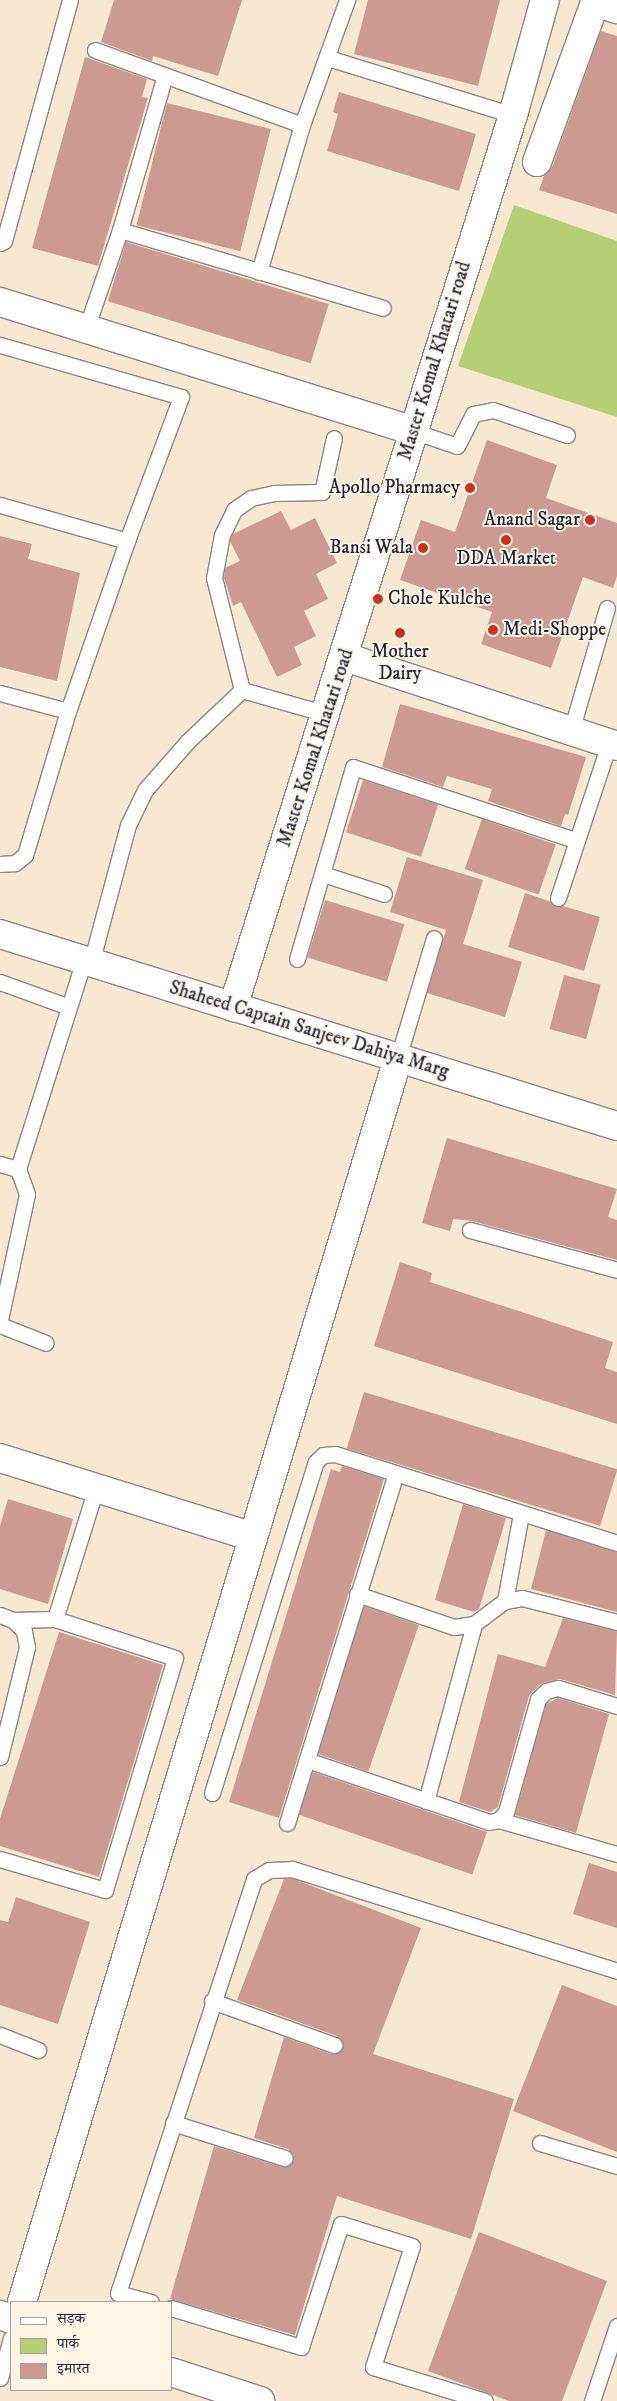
<!DOCTYPE html>
<meta charset="utf-8">
<style>
body{margin:0}
#map{position:relative;width:617px;height:2401px;overflow:hidden;background:#f7e8d1;font-family:"IM FELL DW Pica","Noto Serif Devanagari",serif}
div>[style]{position:absolute}
.green>*{inset:0;background:#b7cf74}
.building>*{inset:0;background:#cc9a92;transform-origin:0 0}
.roads{filter:drop-shadow(1px 0 #8c8586) drop-shadow(-1px 0 #8c8586) drop-shadow(0 1px #8c8586) drop-shadow(0 -1px #8c8586)}
.service>*{height:15px;margin:-7.5px;padding:0 7.5px;transform-origin:7.5px;border-radius:7.5px;background:#fff}
.minor>*{height:28px;margin:-14px;padding:0 14px;transform-origin:14px;border-radius:14px;background:#fff}
.dots>*{width:14px;height:14px;translate:-50% -50%;box-sizing:border-box;border:2px solid #fcf5e5;border-radius:50%}
span{translate:-50% -50%;white-space:nowrap;text-align:center;line-height:1.15;-webkit-text-stroke:4px #fcf5e5;paint-order:stroke}
.street-label{font-size:19px;color:#22223b}
.poi-label{font-size:19px;color:#22223b}
.right{translate:-100% -50%;text-align:right}
.left{translate:0 -50%;text-align:left}
.legend{position:absolute;left:10px;top:2301px;width:162px;height:90px;box-sizing:border-box;background:#fcf5e5;border:1px solid #a5a1a1;margin:0;padding:6px 9px;list-style:none;font-size:15px;color:#22223b}
.legend li{display:flex;align-items:center;gap:10px;height:25px}
.legend b{width:25px;border:1px solid #a5a1a1}
</style>
<div id="map">
<div class="green">
<i style="clip-path:polygon(514px 205px,617px 241px,617px 417px,458px 366px)"></i>
</div>
<div class="building">
<i style="clip-path:polygon(114px 0,242px 0,218px 76px,153px 56px,152px 61px,101px 42px)"></i>
<i style="clip-path:polygon(368px 0,500px 0,478px 86px,354px 54px)"></i>
<i style="clip-path:polygon(601px 31px,617px 36px,617px 214px,539px 190px,544px 176px,552px 167px)"></i>
<i style="clip-path:polygon(85px 57px,147px 79px,142px 97px,148px 98px,98px 266px,32px 248px)"></i>
<i style="clip-path:polygon(339px 92px,476px 134px,459px 191px,327px 151px,338px 114px,333px 112px)"></i>
<i style="left:167px;top:103px;width:107px;height:126px;rotate:14deg"></i>
<i style="left:126px;top:242px;width:212px;height:62px;rotate:17deg"></i>
<i style="clip-path:polygon(487px 440px,557px 465px,546px 498px,617px 523px,617px 576px,613px 588px,583px 577px,551px 668px,481px 644px,492px 612px,400px 580px,421px 520px,455px 532px)"></i>
<i style="clip-path:polygon(281px 511px,291px 530px,315px 518px,337px 563px,316px 574px,328px 599px,304px 611px,316px 636px,294px 647px,302px 665px,277px 677px,241px 602px,233px 606px,224px 578px,225px 568px,240px 561px,230px 541px,233px 534px)"></i>
<i style="clip-path:polygon(0 536px,32px 544px,28px 559px,80px 573px,57px 681px,0 667px)"></i>
<i style="clip-path:polygon(400px 704px,586px 757px,568px 815px,565px 814px,561px 826px,488px 801px,492px 789px,447px 776px,443px 787px,382px 767px)"></i>
<i style="left:363px;top:780px;width:79px;height:55px;rotate:18deg"></i>
<i style="left:482px;top:819px;width:78px;height:53px;rotate:19deg"></i>
<i style="clip-path:polygon(407px 857px,483px 880px,463px 944px,522px 962px,505px 1017px,427px 993px,446px 930px,390px 912px)"></i>
<i style="clip-path:polygon(525px 893px,549px 901px,556px 907px,563px 906px,600px 917px,584px 971px,508px 947px)"></i>
<i style="left:325px;top:900px;width:83px;height:60px;rotate:17deg"></i>
<i style="left:564px;top:975px;width:38px;height:56px;rotate:15deg"></i>
<i style="clip-path:polygon(447px 1138px,617px 1189px,608px 1217px,617px 1220px,617px 1260px,472px 1221px,453px 1219px,450px 1231px,422px 1223px)"></i>
<i style="clip-path:polygon(400px 1262px,432px 1273px,430px 1282px,613px 1342px,605px 1368px,617px 1372px,617px 1424px,374px 1346px)"></i>
<i style="left:364px;top:1392px;width:265px;height:59px;rotate:17deg"></i>
<i style="clip-path:polygon(342px 1466px,384px 1479px,279px 1818px,229px 1802px,331px 1469px,340px 1472px)"></i>
<i style="clip-path:polygon(8px 1499px,73px 1519px,48px 1604px,0 1589px,0 1526px)"></i>
<i style="clip-path:polygon(463px 1504px,506px 1518px,479px 1609px,474px 1612px,435px 1600px)"></i>
<i style="clip-path:polygon(546px 1530px,617px 1552px,617px 1612px,531px 1589px)"></i>
<i style="left:364px;top:1606px;width:58px;height:155px;rotate:19deg"></i>
<i style="clip-path:polygon(563px 1618px,617px 1631px,615px 1695px,560px 1679px,540px 1684px,529px 1696px,498px 1807px,490px 1812px,459px 1802px,498px 1654px,545px 1667px)"></i>
<i style="clip-path:polygon(59px 1632px,163px 1665px,99px 1877px,0 1846px,0 1819px)"></i>
<i style="clip-path:polygon(558px 1698px,609px 1714px,576px 1833px,515px 1815px,546px 1704px)"></i>
<i style="left:313px;top:1772px;width:184px;height:45px;rotate:19deg"></i>
<i style="clip-path:polygon(589px 1863px,617px 1872px,617px 1928px,573px 1914px)"></i>
<i style="clip-path:polygon(291px 1878px,421px 1928px,373px 2054px,514px 2099px,471px 2239px,337px 2196px,295px 2335px,170px 2299px,214px 2146px,282px 2167px,294px 2161px,294px 2155px,288px 2149px,254px 2138px,284px 2037px,331px 2054px,340px 2052px,343px 2048px,337px 2036px,237px 2000px,284px 1879px)"></i>
<i style="clip-path:polygon(16px 1897px,90px 1922px,58px 2024px,0 2005px,0 1920px,8px 1922px)"></i>
<i style="clip-path:polygon(562px 1985px,617px 2006px,617px 2152px,513px 2111px)"></i>
<i style="clip-path:polygon(479px 2232px,607px 2281px,562px 2401px,509px 2401px,428px 2371px)"></i>
</div>
<div class="roads">
<div class="service">
<i style="left:95px;top:50px;width:220px;rotate:19.9deg"></i>
<i style="left:328px;top:58px;width:194px;rotate:17.1deg"></i>
<i style="left:120px;top:230px;width:274px;rotate:16.5deg"></i>
<i style="left:0;top:243px;width:4px;rotate:-27deg"></i>
<i style="left:4px;top:241px;width:250px;rotate:-74.7deg"></i>
<i style="left:259px;top:272px;width:153px;rotate:-73.7deg"></i>
<i style="left:302px;top:125px;width:133px;rotate:-70.2deg"></i>
<i style="left:86px;top:329px;width:105px;rotate:-71deg"></i>
<i style="left:120px;top:230px;width:161px;rotate:-73.8deg"></i>
<i style="left:0;top:345px;width:188px;rotate:16deg"></i>
<i style="left:181px;top:397px;width:154px;rotate:110.6deg"></i>
<i style="left:127px;top:541px;width:180px;rotate:109.1deg"></i>
<i style="left:68px;top:711px;width:150px;rotate:106.6deg"></i>
<i style="left:25px;top:855px;width:13px;rotate:141deg"></i>
<i style="left:15px;top:863px;width:15px;rotate:176deg"></i>
<i style="left:413px;top:431px;width:46px;rotate:18.8deg"></i>
<i style="left:457px;top:446px;width:36px;rotate:-63deg"></i>
<i style="left:473px;top:414px;width:20px;rotate:-11deg"></i>
<i style="left:493px;top:410px;width:78px;rotate:18.7deg"></i>
<i style="left:0;top:505px;width:132px;rotate:15.8deg"></i>
<i style="left:242px;top:690px;width:115px;rotate:-104deg"></i>
<i style="left:214px;top:578px;width:44px;rotate:-79.5deg"></i>
<i style="left:222px;top:535px;width:28px;rotate:-64deg"></i>
<i style="left:234px;top:510px;width:21px;rotate:-35deg"></i>
<i style="left:251px;top:498px;width:24px;rotate:-12deg"></i>
<i style="left:274px;top:493px;width:48px;rotate:-1.2deg"></i>
<i style="left:322px;top:492px;width:55px;rotate:-77.5deg"></i>
<i style="left:242px;top:690px;width:88px;rotate:15.8deg"></i>
<i style="left:0;top:693px;width:70px;rotate:14.8deg"></i>
<i style="left:571px;top:731px;width:128px;rotate:-73.7deg"></i>
<i style="left:323px;top:874px;width:64px;rotate:18.2deg"></i>
<i style="left:558px;top:898px;width:162px;rotate:-71.7deg"></i>
<i style="left:297px;top:959px;width:200px;rotate:-73.7deg"></i>
<i style="left:353px;top:767px;width:234px;rotate:18.2deg"></i>
<i style="left:91px;top:963px;width:143px;rotate:-75deg"></i>
<i style="left:128px;top:825px;width:39px;rotate:-64deg"></i>
<i style="left:145px;top:790px;width:65px;rotate:-48.7deg"></i>
<i style="left:188px;top:741px;width:74px;rotate:-43.4deg"></i>
<i style="left:0;top:982px;width:73px;rotate:19.9deg"></i>
<i style="left:398px;top:1058px;width:125px;rotate:-73.3deg"></i>
<i style="left:0;top:1164px;width:19px;rotate:16deg"></i>
<i style="left:470px;top:1230px;width:152px;rotate:15.2deg"></i>
<i style="left:0;top:1320px;width:129px;rotate:-77.9deg"></i>
<i style="left:27px;top:1194px;width:27px;rotate:-110deg"></i>
<i style="left:18px;top:1169px;width:219px;rotate:-72.5deg"></i>
<i style="left:0;top:1325px;width:49px;rotate:21.4deg"></i>
<i style="left:357px;top:1594px;width:102px;rotate:18.8deg"></i>
<i style="left:454px;top:1627px;width:20px;rotate:-9deg"></i>
<i style="left:474px;top:1624px;width:39px;rotate:-37deg"></i>
<i style="left:505px;top:1601px;width:17px;rotate:-10deg"></i>
<i style="left:522px;top:1598px;width:98px;rotate:14.2deg"></i>
<i style="left:505px;top:1601px;width:88px;rotate:-79.6deg"></i>
<i style="left:0;top:1615px;width:14px;rotate:21deg"></i>
<i style="left:13px;top:1620px;width:42px;rotate:-1.4deg"></i>
<i style="left:55px;top:1619px;width:126px;rotate:18deg"></i>
<i style="left:175px;top:1658px;width:242px;rotate:106.8deg"></i>
<i style="left:105px;top:1890px;width:109px;rotate:-163.6deg"></i>
<i style="left:55px;top:1619px;width:137px;rotate:-72.6deg"></i>
<i style="left:0;top:1757px;width:113px;rotate:-76.2deg"></i>
<i style="left:27px;top:1647px;width:16px;rotate:-101deg"></i>
<i style="left:24px;top:1631px;width:16px;rotate:-135deg"></i>
<i style="left:307px;top:1760px;width:192px;rotate:18.8deg"></i>
<i style="left:489px;top:1822px;width:10px;rotate:-11deg"></i>
<i style="left:499px;top:1820px;width:11px;rotate:-49deg"></i>
<i style="left:506px;top:1812px;width:117px;rotate:-74.2deg"></i>
<i style="left:538px;top:1699px;width:11px;rotate:-45deg"></i>
<i style="left:546px;top:1691px;width:12px;rotate:-14deg"></i>
<i style="left:558px;top:1688px;width:62px;rotate:17deg"></i>
<i style="left:212px;top:1793px;width:347px;rotate:-72.6deg"></i>
<i style="left:316px;top:1462px;width:10px;rotate:-45deg"></i>
<i style="left:323px;top:1455px;width:12px;rotate:-5deg"></i>
<i style="left:335px;top:1454px;width:296px;rotate:17.5deg"></i>
<i style="left:426px;top:1801px;width:183px;rotate:-74.8deg"></i>
<i style="left:499px;top:1820px;width:123px;rotate:16.1deg"></i>
<i style="left:287px;top:1823px;width:366px;rotate:-72.7deg"></i>
<i style="left:212px;top:2001px;width:130px;rotate:19.8deg"></i>
<i style="left:0;top:2035px;width:41px;rotate:21.5deg"></i>
<i style="left:173px;top:2123px;width:117px;rotate:17.4deg"></i>
<i style="left:540px;top:2143px;width:80px;rotate:16.6deg"></i>
<i style="left:151px;top:2302px;width:34px;rotate:-165deg"></i>
<i style="left:118px;top:2293px;width:436px;rotate:-71.8deg"></i>
<i style="left:254px;top:1879px;width:17px;rotate:-31deg"></i>
<i style="left:269px;top:1870px;width:23px;rotate:-2deg"></i>
<i style="left:292px;top:1869px;width:341px;rotate:17.4deg"></i>
<i style="left:171px;top:2308px;width:136px;rotate:16.7deg"></i>
<i style="left:301px;top:2347px;width:129px;rotate:-72deg"></i>
<i style="left:341px;top:2224px;width:74px;rotate:17.2deg"></i>
<i style="left:412px;top:2246px;width:127px;rotate:107.9deg"></i>
<i style="left:373px;top:2367px;width:117px;rotate:16.9deg"></i>
<i style="left:0;top:2378px;width:41px;rotate:-74.6deg"></i>
<i style="left:592px;top:2401px;width:79px;rotate:-71.6deg"></i>
</div>
<div class="minor">
<i style="left:595px;top:2px;width:23px;rotate:18deg"></i>
<i style="left:537px;top:162px;width:172px;rotate:-70deg"></i>
<i style="left:0;top:302px;width:433px;rotate:17.3deg"></i>
<i style="left:345px;top:657px;width:286px;rotate:18.1deg"></i>
<i style="left:0;top:934px;width:646px;rotate:17.29deg"></i>
<i style="left:233px;top:1007px;width:935px;rotate:-72.57deg"></i>
<i style="left:513px;top:115px;width:119px;rotate:-74.5deg"></i>
<i style="left:0;top:1458px;width:265px;rotate:17.3deg"></i>
<i style="left:22px;top:2302px;width:1300px;rotate:-73.18deg"></i>
<i style="left:0;top:2315px;width:12px;rotate:20deg"></i>
<i style="left:171px;top:2372px;width:94px;rotate:18deg"></i>
</div>
</div>
<div class="dots">
<i style="left:470px;top:488px;background:#c8321e"></i>
<i style="left:590px;top:520px;background:#c8321e"></i>
<i style="left:506px;top:540px;background:#c8321e"></i>
<i style="left:423px;top:548px;background:#c8321e"></i>
<i style="left:378px;top:599px;background:#c8321e"></i>
<i style="left:493px;top:630px;background:#c8321e"></i>
<i style="left:400px;top:633px;background:#c8321e"></i>
</div>
<div class="street-label">
<span style="left:435px;top:361px;rotate:-73deg">Master Komal Khatari road</span>
<span style="left:316px;top:748px;rotate:-72deg">Master Komal Khatari road</span>
<span style="left:309px;top:1030px;rotate:17deg">Shaheed Captain Sanjeev Dahiya Marg</span>
</div>
<div class="poi-label">
<span class="right" style="left:460px;top:488px">Apollo Pharmacy</span>
<span class="right" style="left:580px;top:520px">Anand Sagar</span>
<span class="right" style="left:413px;top:548px">Bansi Wala</span>
<span style="left:506px;top:559px">DDA Market</span>
<span class="left" style="left:388px;top:599px">Chole Kulche</span>
<span class="left" style="left:503px;top:630px">Medi-Shoppe</span>
<span style="left:400px;top:663px">Mother<br>Dairy</span>
</div>
<ul class="legend">
<li><b style="height:6px;background:#fff"></b>सड़क</li>
<li><b style="height:14px;background:#b7cf74"></b>पार्क</li>
<li><b style="height:14px;background:#cc9a92"></b>इमारत</li>
</ul>
</div>
